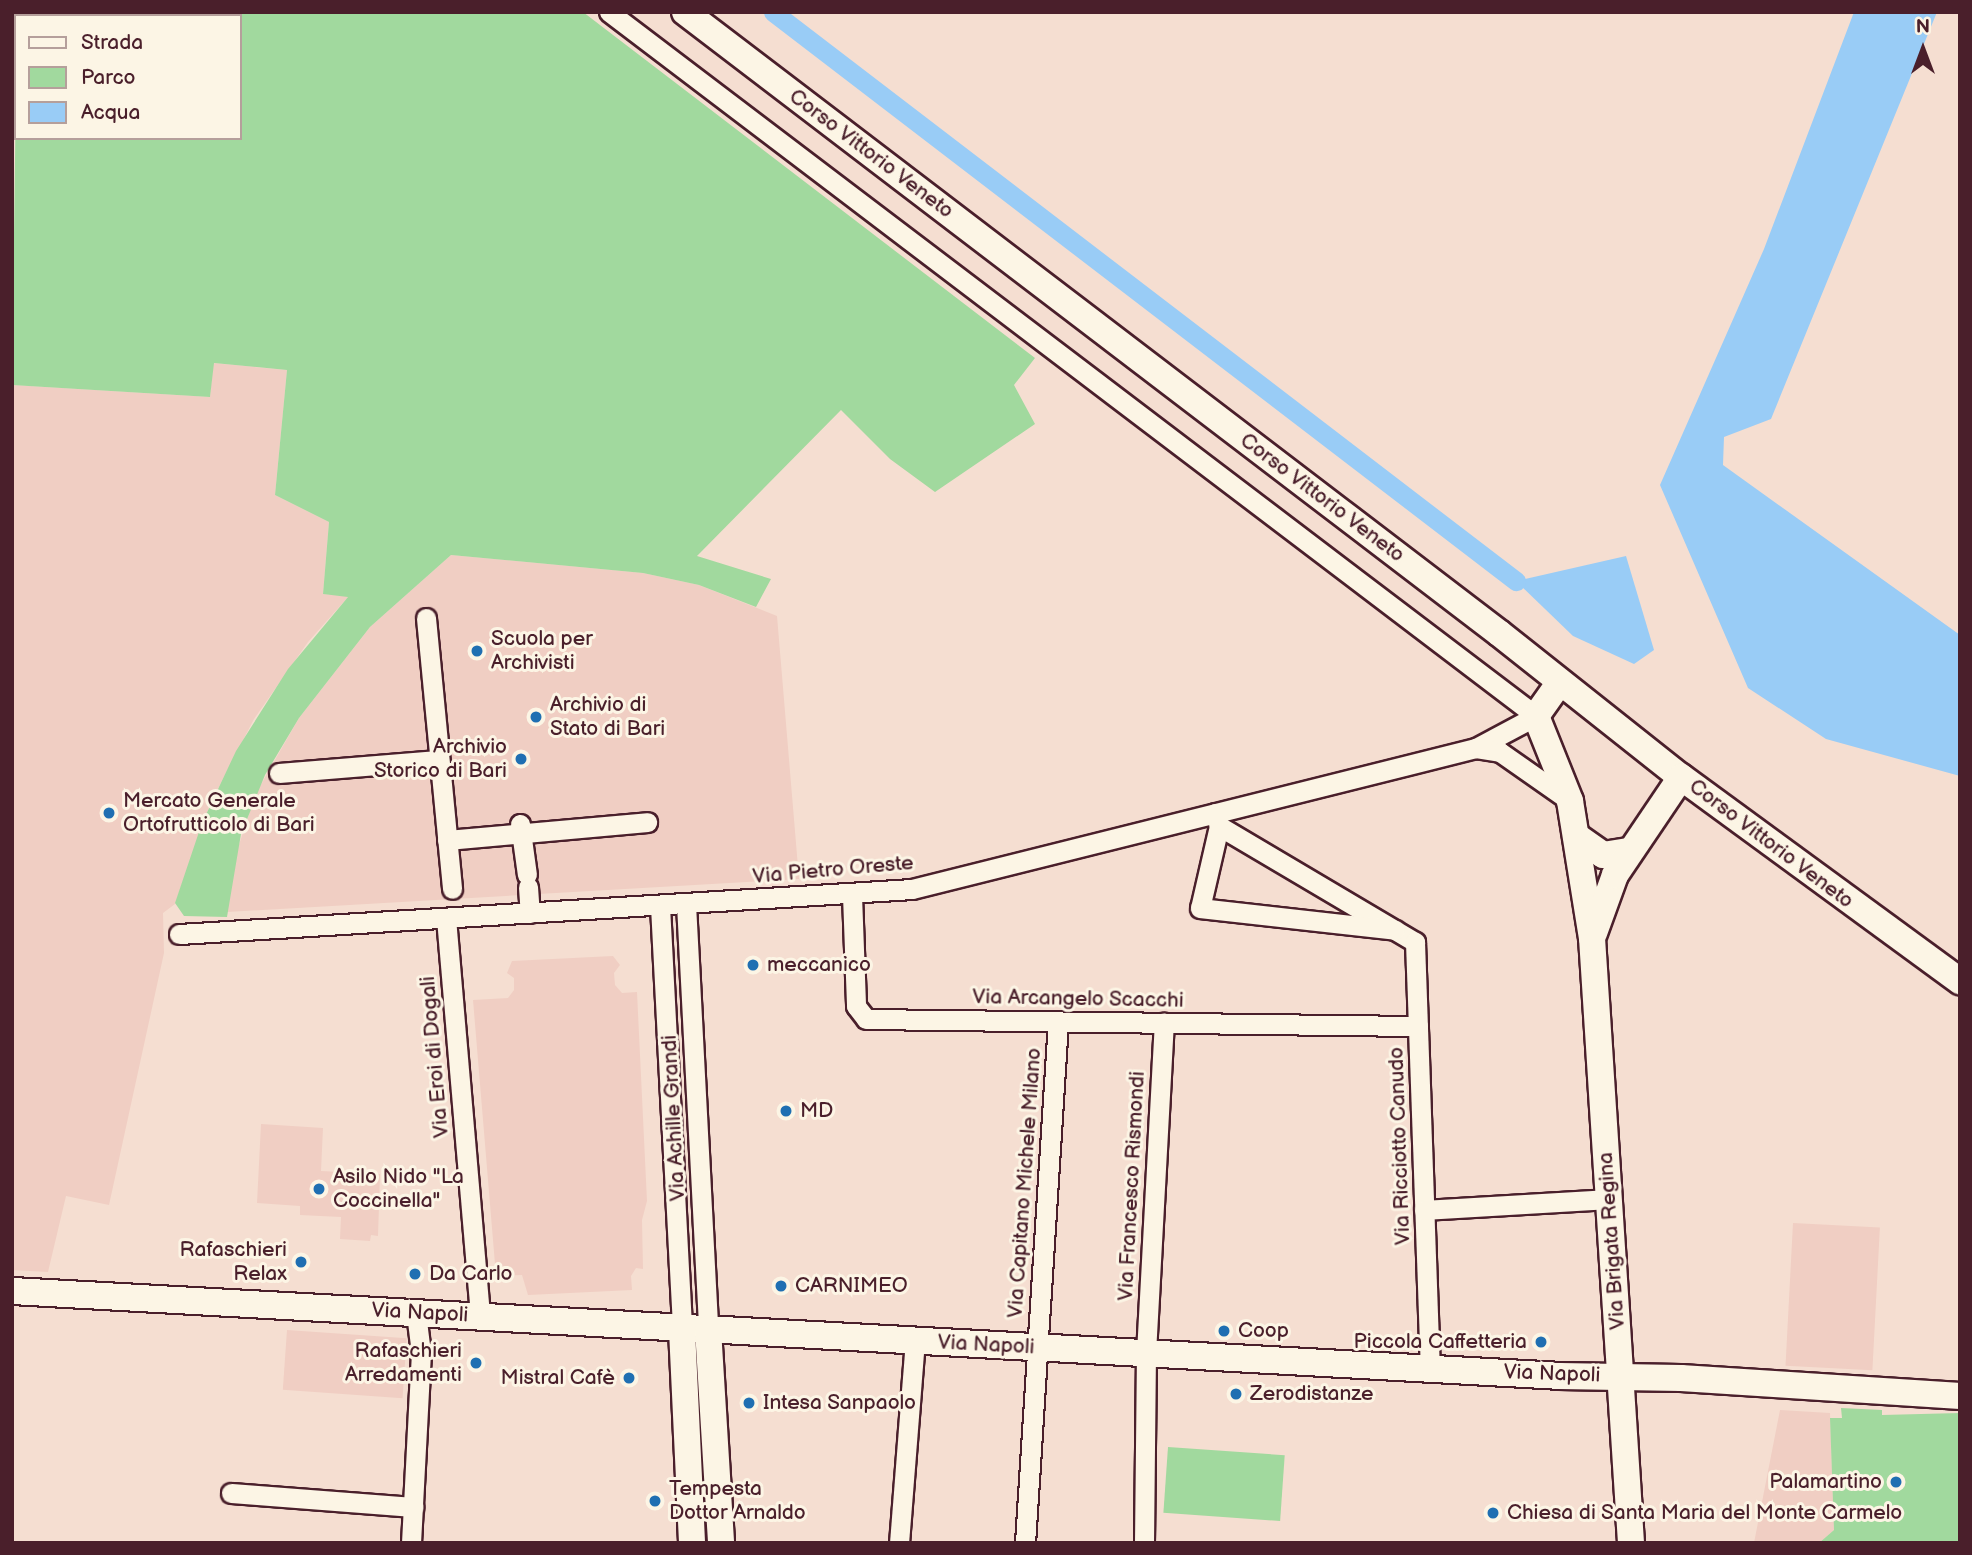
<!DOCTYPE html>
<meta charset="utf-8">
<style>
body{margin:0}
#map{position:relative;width:1972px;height:1555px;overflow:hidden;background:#f5ded1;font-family:"Balsamiq Sans",sans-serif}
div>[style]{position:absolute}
.built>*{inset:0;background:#f0cec3;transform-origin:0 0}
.green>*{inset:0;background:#a1d99e;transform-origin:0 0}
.water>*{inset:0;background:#99ccf6}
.canal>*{height:19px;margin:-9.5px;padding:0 9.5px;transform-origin:9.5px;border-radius:9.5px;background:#99ccf6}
.roads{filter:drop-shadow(2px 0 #4a1f2b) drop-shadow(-2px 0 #4a1f2b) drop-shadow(0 2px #4a1f2b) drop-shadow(0 -2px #4a1f2b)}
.street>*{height:19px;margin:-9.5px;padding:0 9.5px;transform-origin:9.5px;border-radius:9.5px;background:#fcf5e5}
.secondary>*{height:26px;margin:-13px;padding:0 13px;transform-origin:13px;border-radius:13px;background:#fcf5e5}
.dots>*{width:19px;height:19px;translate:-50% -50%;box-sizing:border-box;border:4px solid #fcf5e5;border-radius:50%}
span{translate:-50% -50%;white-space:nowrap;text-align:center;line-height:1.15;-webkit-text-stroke:6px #fcf5e5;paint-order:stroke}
.street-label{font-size:21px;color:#4a1f2b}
.poi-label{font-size:21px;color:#4a1f2b}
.left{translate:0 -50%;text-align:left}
.right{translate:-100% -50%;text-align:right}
.frame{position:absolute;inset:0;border:14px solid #4a1f2b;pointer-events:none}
.legend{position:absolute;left:14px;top:14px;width:228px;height:126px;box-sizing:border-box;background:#fcf5e5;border:2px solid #b59f9b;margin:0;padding:9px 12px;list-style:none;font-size:21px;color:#4a1f2b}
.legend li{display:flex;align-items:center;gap:14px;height:35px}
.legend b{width:35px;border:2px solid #b59f9b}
.north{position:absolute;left:1888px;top:14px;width:70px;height:70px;-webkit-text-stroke:5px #fcf5e5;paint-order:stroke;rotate:0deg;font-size:19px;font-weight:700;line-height:28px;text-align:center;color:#4a1f2b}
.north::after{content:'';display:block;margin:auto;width:24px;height:32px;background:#4a1f2b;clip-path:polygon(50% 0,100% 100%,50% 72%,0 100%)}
</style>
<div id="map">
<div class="built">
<i style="clip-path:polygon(213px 363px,287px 370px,275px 495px,329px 522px,323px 594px,349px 596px,308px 642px,254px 719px,210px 804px,175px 904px,163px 913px,164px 953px,109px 1205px,66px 1196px,48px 1272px,12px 1270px,12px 385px,210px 397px)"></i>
<i style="clip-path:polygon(451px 555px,643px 573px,699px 585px,777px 616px,799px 879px,227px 912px,236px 854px,256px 793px,299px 718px,370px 627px)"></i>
<i style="clip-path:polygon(613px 956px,620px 965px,614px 973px,615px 985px,622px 993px,637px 992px,647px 1201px,642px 1220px,643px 1269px,636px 1268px,631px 1276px,632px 1290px,528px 1295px,522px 1275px,496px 1276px,473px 1000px,508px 998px,514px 990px,514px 978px,507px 973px,512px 961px)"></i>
<i style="clip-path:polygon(261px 1124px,323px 1128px,321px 1171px,380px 1174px,378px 1236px,371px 1235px,370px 1241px,340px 1239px,341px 1217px,300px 1215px,300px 1206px,257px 1203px)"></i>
<i style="left:1793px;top:1223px;width:87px;height:143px;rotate:3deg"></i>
<i style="left:287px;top:1330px;width:120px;height:60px;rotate:4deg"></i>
<i style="clip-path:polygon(1780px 1410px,1830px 1413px,1834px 1530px,1819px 1543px,1754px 1543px)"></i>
</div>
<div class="green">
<i style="clip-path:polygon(61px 12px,583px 12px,1035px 358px,1014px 385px,1035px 424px,935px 492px,890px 459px,841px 410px,697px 556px,771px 579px,756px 607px,699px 585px,643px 573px,451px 555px,370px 627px,299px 718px,265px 775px,241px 834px,227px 917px,184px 916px,175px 903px,202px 823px,236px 751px,288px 669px,348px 597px,323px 594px,329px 522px,275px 495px,287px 370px,214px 363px,210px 397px,12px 385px,16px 84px,16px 138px,240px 138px,240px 16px,59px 16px)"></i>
<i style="clip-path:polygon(1841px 1408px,1882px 1410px,1882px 1415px,1960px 1413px,1960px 1543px,1819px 1543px,1834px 1530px,1830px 1418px,1842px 1418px)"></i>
<i style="left:1168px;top:1447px;width:117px;height:66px;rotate:4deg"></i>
</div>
<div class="water">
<i style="clip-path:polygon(1854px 12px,1937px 12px,1771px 419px,1724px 437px,1723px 465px,1960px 635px,1960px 776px,1826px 739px,1748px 688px,1660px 485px,1764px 249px)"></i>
<i style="clip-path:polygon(1626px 556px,1654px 650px,1634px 664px,1573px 636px,1516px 581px)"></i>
</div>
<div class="canal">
<i style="left:773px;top:12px;width:936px;rotate:37.45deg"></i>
</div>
<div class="roads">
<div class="street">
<i style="left:609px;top:12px;width:1164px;rotate:37.21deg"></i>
<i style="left:36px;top:16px;width:4px;rotate:-63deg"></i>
<i style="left:12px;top:54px;width:7px;rotate:-56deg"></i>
<i style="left:426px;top:618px;width:272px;rotate:84.5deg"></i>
<i style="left:1476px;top:748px;width:68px;rotate:-28.1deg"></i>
<i style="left:279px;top:773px;width:159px;rotate:-4.7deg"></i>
<i style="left:1215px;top:813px;width:14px;rotate:73deg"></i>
<i style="left:1219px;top:826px;width:228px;rotate:30.6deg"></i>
<i style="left:1415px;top:942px;width:426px;rotate:88deg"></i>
<i style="left:520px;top:824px;width:51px;rotate:82.2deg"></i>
<i style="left:1219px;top:826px;width:84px;rotate:103deg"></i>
<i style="left:1200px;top:908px;width:196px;rotate:6.4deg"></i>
<i style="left:447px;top:840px;width:201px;rotate:-5.1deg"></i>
<i style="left:528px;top:887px;width:26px;rotate:86deg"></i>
<i style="left:852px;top:895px;width:111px;rotate:87.9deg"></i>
<i style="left:856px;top:1006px;width:16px;rotate:52deg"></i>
<i style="left:866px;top:1019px;width:552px;rotate:0.73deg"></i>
<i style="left:686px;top:904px;width:426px;rotate:87deg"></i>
<i style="left:660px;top:906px;width:425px;rotate:87deg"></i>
<i style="left:446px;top:918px;width:400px;rotate:85.1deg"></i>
<i style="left:179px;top:934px;width:734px;rotate:-3.51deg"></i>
<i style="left:912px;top:889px;width:581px;rotate:-14.04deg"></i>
<i style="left:1476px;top:748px;width:24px;rotate:9deg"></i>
<i style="left:1500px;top:752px;width:85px;rotate:35deg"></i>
<i style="left:1424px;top:1210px;width:185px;rotate:-3.4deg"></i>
<i style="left:231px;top:1493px;width:183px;rotate:4.4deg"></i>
<i style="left:411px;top:1543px;width:190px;rotate:-87deg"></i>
<i style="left:421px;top:1353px;width:40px;rotate:-97.1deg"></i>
<i style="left:899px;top:1543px;width:203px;rotate:-85.5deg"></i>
<i style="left:1025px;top:1543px;width:522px;rotate:-86.38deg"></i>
<i style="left:1144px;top:1543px;width:190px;rotate:-89.4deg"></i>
<i style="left:1146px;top:1353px;width:331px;rotate:-86.9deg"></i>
</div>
<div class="secondary">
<i style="left:685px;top:12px;width:1024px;rotate:37.34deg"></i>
<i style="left:1499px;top:633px;width:232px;rotate:38.4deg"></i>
<i style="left:1681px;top:777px;width:346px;rotate:36.2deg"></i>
<i style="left:1560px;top:682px;width:42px;rotate:125.2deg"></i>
<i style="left:1536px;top:716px;width:92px;rotate:68.2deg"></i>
<i style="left:1570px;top:801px;width:139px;rotate:80.9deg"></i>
<i style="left:1592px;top:938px;width:606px;rotate:86.31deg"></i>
<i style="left:1576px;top:836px;width:33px;rotate:35deg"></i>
<i style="left:1603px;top:855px;width:25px;rotate:-9deg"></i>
<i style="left:1594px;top:933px;width:62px;rotate:-70.1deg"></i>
<i style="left:1615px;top:875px;width:118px;rotate:-56deg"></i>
<i style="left:12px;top:1291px;width:1549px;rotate:3.14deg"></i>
<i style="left:1559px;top:1376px;width:122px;rotate:0.9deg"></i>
<i style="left:1681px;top:1378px;width:280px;rotate:3.7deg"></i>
<i style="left:708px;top:1329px;width:214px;rotate:86.5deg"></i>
<i style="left:682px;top:1330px;width:213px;rotate:87.3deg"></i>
</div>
</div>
<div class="dots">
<i style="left:477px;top:651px;background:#1f6fb2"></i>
<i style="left:536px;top:717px;background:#1f6fb2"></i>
<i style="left:521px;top:759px;background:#1f6fb2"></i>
<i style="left:109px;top:813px;background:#1f6fb2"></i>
<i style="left:753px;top:965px;background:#1f6fb2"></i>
<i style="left:786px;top:1111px;background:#1f6fb2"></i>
<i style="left:319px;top:1189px;background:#1f6fb2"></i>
<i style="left:301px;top:1262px;background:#1f6fb2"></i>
<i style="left:415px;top:1274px;background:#1f6fb2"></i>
<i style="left:781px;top:1286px;background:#1f6fb2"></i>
<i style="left:1224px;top:1331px;background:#1f6fb2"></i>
<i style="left:1541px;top:1342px;background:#1f6fb2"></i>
<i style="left:476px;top:1363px;background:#1f6fb2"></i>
<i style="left:629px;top:1378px;background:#1f6fb2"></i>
<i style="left:1236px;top:1394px;background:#1f6fb2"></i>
<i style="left:749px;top:1403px;background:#1f6fb2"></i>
<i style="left:1896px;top:1482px;background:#1f6fb2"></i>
<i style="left:655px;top:1501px;background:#1f6fb2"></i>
<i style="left:1493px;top:1513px;background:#1f6fb2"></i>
</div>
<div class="street-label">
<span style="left:871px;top:154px;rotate:37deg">Corso Vittorio Veneto</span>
<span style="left:1322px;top:498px;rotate:37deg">Corso Vittorio Veneto</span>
<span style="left:1771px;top:844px;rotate:37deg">Corso Vittorio Veneto</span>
<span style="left:833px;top:870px;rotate:-5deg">Via Pietro Oreste</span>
<span style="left:1078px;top:999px;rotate:1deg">Via Arcangelo Scacchi</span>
<span style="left:435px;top:1057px;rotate:-95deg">Via Eroi di Dogali</span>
<span style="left:674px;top:1118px;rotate:-93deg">Via Achille Grandi</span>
<span style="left:1400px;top:1146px;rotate:-92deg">Via Ricciotto Canudo</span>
<span style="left:1025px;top:1183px;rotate:-86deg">Via Capitano Michele Milano</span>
<span style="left:1132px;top:1186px;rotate:-87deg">Via Francesco Rismondi</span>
<span style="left:1612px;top:1241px;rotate:-94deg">Via Brigata Regina</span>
<span style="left:420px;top:1313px;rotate:3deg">Via Napoli</span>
<span style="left:986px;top:1345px;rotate:3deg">Via Napoli</span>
<span style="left:1552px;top:1374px;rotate:2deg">Via Napoli</span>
</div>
<div class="poi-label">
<span class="left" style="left:491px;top:651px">Scuola per<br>Archivisti</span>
<span class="left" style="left:550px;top:717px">Archivio di<br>Stato di Bari</span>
<span class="right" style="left:507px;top:759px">Archivio<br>Storico di Bari</span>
<span class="left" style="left:123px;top:813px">Mercato Generale<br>Ortofrutticolo di Bari</span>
<span class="left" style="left:767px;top:965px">meccanico</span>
<span class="left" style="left:800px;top:1111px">MD</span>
<span class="left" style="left:333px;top:1189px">Asilo Nido "La<br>Coccinella"</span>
<span class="right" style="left:287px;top:1262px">Rafaschieri<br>Relax</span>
<span class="left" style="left:429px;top:1274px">Da Carlo</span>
<span class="left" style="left:795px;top:1286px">CARNIMEO</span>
<span class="left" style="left:1238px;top:1331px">Coop</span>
<span class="right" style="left:1527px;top:1342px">Piccola Caffetteria</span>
<span class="right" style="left:462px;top:1363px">Rafaschieri<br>Arredamenti</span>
<span class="right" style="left:615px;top:1378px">Mistral Cafè</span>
<span class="left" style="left:1250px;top:1394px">Zerodistanze</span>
<span class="left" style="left:763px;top:1403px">Intesa Sanpaolo</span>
<span class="right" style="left:1882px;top:1482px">Palamartino</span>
<span class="left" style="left:669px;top:1501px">Tempesta<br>Dottor Arnaldo</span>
<span class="left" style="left:1507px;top:1513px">Chiesa di Santa Maria del Monte Carmelo</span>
</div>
<div class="frame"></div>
<ul class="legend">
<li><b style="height:9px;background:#fcf5e5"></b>Strada</li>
<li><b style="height:19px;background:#a1d99e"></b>Parco</li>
<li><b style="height:19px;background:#99ccf6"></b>Acqua</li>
</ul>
<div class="north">N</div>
</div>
